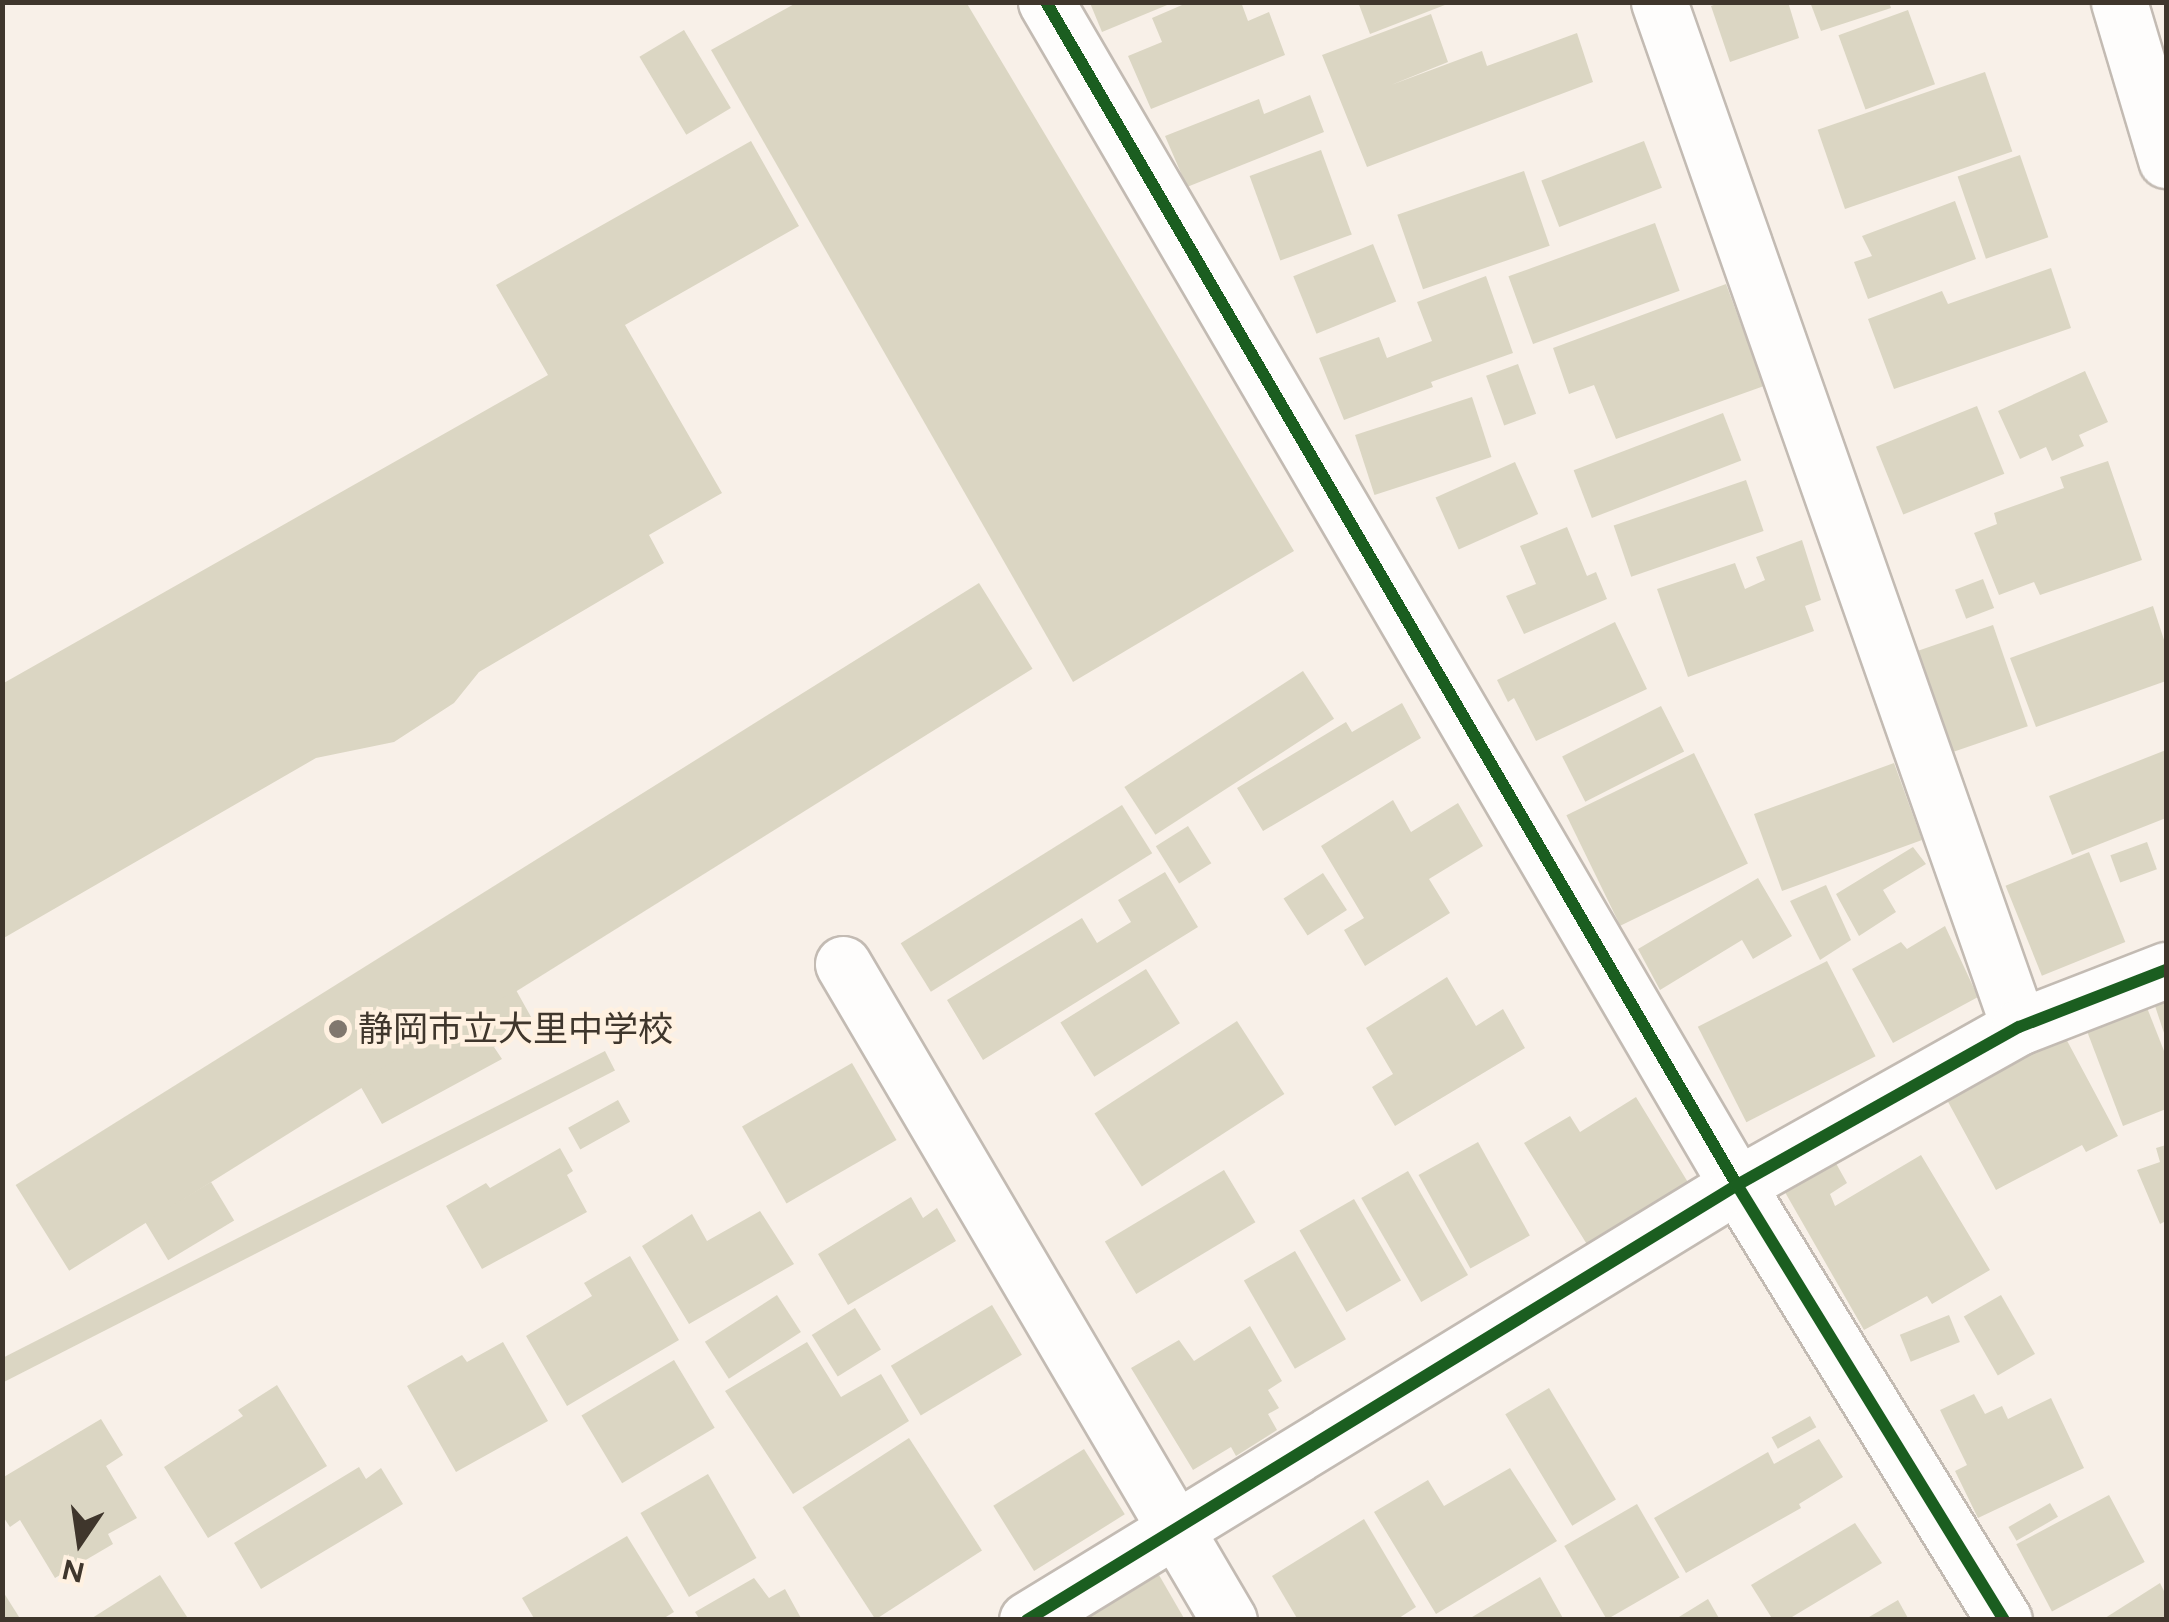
<!DOCTYPE html>
<meta charset="utf-8">
<style>
body{margin:0}
#map{position:relative;width:2169px;height:1622px;overflow:hidden;background:#f8f0e8;font-family:Figtree,"Noto Sans JP",sans-serif}
div>[style]{position:absolute}
.building>*{inset:0;background:#dbd6c3;transform-origin:0 0}
.roads{filter:drop-shadow(2px 0 #c3bbb3) drop-shadow(-2px 0 #c3bbb3) drop-shadow(0 2px #c3bbb3) drop-shadow(0 -2px #c3bbb3)}
.street>*{height:55px;margin:-27.5px;padding:0 27.5px;transform-origin:27.5px;border-radius:27.5px;background:#fefdfc}
.cycleway>*{height:12px;margin:-6px;padding:0 6px;transform-origin:6px;border-radius:6px;background:#1b5e20}
.dots>*{width:28px;height:28px;translate:-50% -50%;box-sizing:border-box;border:5px solid #fff1e1;border-radius:50%}
span{translate:-50% -50%;white-space:nowrap;text-align:center;line-height:1.15;-webkit-text-stroke:9px #fff1e1;paint-order:stroke}
.poi-label{font-size:35px;color:#3f362c}
.left{translate:0 -50%;text-align:left}
.frame{position:absolute;inset:0;border:5px solid #3f362c;pointer-events:none}
.north{position:absolute;left:30px;top:1492px;width:100px;height:100px;-webkit-text-stroke:8px #fff1e1;paint-order:stroke;rotate:193deg;font-size:28px;font-weight:700;line-height:40px;text-align:center;color:#3f362c}
.north::after{content:'';display:block;margin:auto;width:35px;height:45px;background:#3f362c;clip-path:polygon(50% 0,100% 100%,50% 72%,0 100%)}
</style>
<div id="map">
<div class="building">
<i style="clip-path:polygon(798px 2px,966px 2px,1294px 551px,1073px 682px,711px 50px)"></i>
<i style="clip-path:polygon(1189px 2px,1241px 2px,1248px 21px,1269px 12px,1285px 55px,1151px 109px,1128px 56px,1162px 42px,1152px 18px)"></i>
<i style="clip-path:polygon(1358px 2px,1450px 2px,1450px 3px,1370px 34px)"></i>
<i style="clip-path:polygon(1722px 2px,1788px 2px,1799px 38px,1730px 62px,1711px 6px)"></i>
<i style="clip-path:polygon(1810px 2px,1889px 2px,1891px 8px,1821px 31px)"></i>
<i style="clip-path:polygon(1090px 3px,1172px 3px,1102px 32px)"></i>
<i style="left:1908px;top:10px;width:79px;height:74px;rotate:70deg"></i>
<i style="clip-path:polygon(1431px 14px,1448px 62px,1391px 85px,1482px 51px,1487px 66px,1577px 33px,1593px 82px,1367px 167px,1322px 55px)"></i>
<i style="left:684px;top:30px;width:91px;height:52px;rotate:59deg"></i>
<i style="left:1985px;top:72px;width:84px;height:177px;rotate:71deg"></i>
<i style="clip-path:polygon(1310px 95px,1324px 132px,1187px 187px,1165px 136px,1259px 99px,1264px 114px)"></i>
<i style="clip-path:polygon(751px 141px,799px 226px,625px 325px,722px 493px,649px 535px,664px 563px,479px 672px,454px 703px,394px 742px,316px 758px,2px 939px,2px 684px,548px 375px,496px 285px)"></i>
<i style="left:1644px;top:141px;width:50px;height:110px;rotate:69deg"></i>
<i style="left:1321px;top:150px;width:90px;height:76px;rotate:70deg"></i>
<i style="left:2020px;top:155px;width:87px;height:66px;rotate:71deg"></i>
<i style="left:1524px;top:171px;width:79px;height:134px;rotate:71deg"></i>
<i style="clip-path:polygon(1955px 201px,1976px 259px,1868px 299px,1854px 262px,1872px 256px,1862px 236px)"></i>
<i style="left:1655px;top:223px;width:72px;height:156px;rotate:70deg"></i>
<i style="left:1373px;top:244px;width:62px;height:86px;rotate:68deg"></i>
<i style="clip-path:polygon(2051px 268px,2071px 328px,1894px 389px,1868px 319px,1942px 291px,1948px 304px)"></i>
<i style="clip-path:polygon(1486px 276px,1513px 353px,1431px 382px,1433px 387px,1344px 420px,1319px 358px,1379px 337px,1387px 358px,1432px 341px,1417px 302px)"></i>
<i style="clip-path:polygon(1726px 284px,1764px 386px,1616px 439px,1594px 385px,1569px 394px,1553px 348px)"></i>
<i style="left:1518px;top:364px;width:53px;height:34px;rotate:70deg"></i>
<i style="clip-path:polygon(2085px 371px,2108px 422px,2079px 435px,2084px 446px,2052px 461px,2046px 447px,2020px 459px,1998px 411px)"></i>
<i style="left:1472px;top:397px;width:63px;height:123px;rotate:72deg"></i>
<i style="left:1977px;top:406px;width:73px;height:109px;rotate:68deg"></i>
<i style="left:1723px;top:413px;width:51px;height:160px;rotate:69deg"></i>
<i style="clip-path:polygon(2108px 461px,2142px 560px,2040px 595px,2034px 582px,1999px 595px,1974px 533px,1997px 524px,1994px 513px,2064px 488px,2060px 477px)"></i>
<i style="left:1515px;top:462px;width:57px;height:87px;rotate:66deg"></i>
<i style="left:1746px;top:480px;width:54px;height:140px;rotate:71deg"></i>
<i style="clip-path:polygon(1567px 527px,1587px 576px,1596px 572px,1607px 599px,1524px 634px,1506px 596px,1536px 584px,1520px 546px)"></i>
<i style="clip-path:polygon(1802px 540px,1821px 600px,1805px 606px,1814px 631px,1688px 677px,1657px 589px,1735px 563px,1745px 589px,1765px 580px,1756px 557px)"></i>
<i style="left:1983px;top:579px;width:31px;height:30px;rotate:69deg"></i>
<i style="left:979px;top:583px;width:101px;height:1136px;rotate:58deg"></i>
<i style="clip-path:polygon(2153px 606px,2166px 646px,2166px 681px,2036px 727px,2010px 658px)"></i>
<i style="clip-path:polygon(1615px 622px,1647px 689px,1536px 741px,1514px 698px,1508px 702px,1497px 680px)"></i>
<i style="left:1993px;top:625px;width:107px;height:80px;rotate:71deg"></i>
<i style="left:1303px;top:671px;width:57px;height:213px;rotate:57deg"></i>
<i style="clip-path:polygon(1402px 703px,1421px 738px,1263px 831px,1237px 788px,1346px 722px,1352px 732px)"></i>
<i style="left:1661px;top:706px;width:51px;height:111px;rotate:63deg"></i>
<i style="clip-path:polygon(2166px 750px,2166px 818px,2072px 855px,2049px 796px)"></i>
<i style="left:1694px;top:753px;width:123px;height:142px;rotate:64deg"></i>
<i style="left:1894px;top:763px;width:82px;height:149px;rotate:70deg"></i>
<i style="clip-path:polygon(1393px 800px,1411px 832px,1458px 803px,1483px 846px,1429px 879px,1450px 913px,1365px 966px,1344px 930px,1364px 918px,1321px 846px)"></i>
<i style="left:1122px;top:805px;width:57px;height:261px;rotate:58deg"></i>
<i style="left:1188px;top:826px;width:44px;height:38px;rotate:58deg"></i>
<i style="left:2147px;top:842px;width:29px;height:39px;rotate:70deg"></i>
<i style="clip-path:polygon(1913px 847px,1926px 864px,1883px 890px,1896px 912px,1859px 936px,1836px 894px)"></i>
<i style="left:2089px;top:852px;width:97px;height:90px;rotate:68deg"></i>
<i style="clip-path:polygon(1165px 872px,1198px 927px,983px 1060px,947px 1000px,1082px 918px,1097px 943px,1131px 922px,1118px 900px)"></i>
<i style="left:1323px;top:873px;width:44px;height:47px;rotate:57deg"></i>
<i style="clip-path:polygon(1758px 878px,1792px 936px,1753px 959px,1742px 940px,1660px 990px,1638px 949px)"></i>
<i style="clip-path:polygon(1826px 885px,1851px 940px,1820px 960px,1790px 901px)"></i>
<i style="clip-path:polygon(1945px 926px,1978px 997px,1893px 1043px,1852px 969px,1901px 942px,1907px 949px)"></i>
<i style="left:1827px;top:961px;width:107px;height:145px;rotate:63deg"></i>
<i style="left:1146px;top:969px;width:64px;height:101px;rotate:58deg"></i>
<i style="clip-path:polygon(1447px 977px,1476px 1026px,1503px 1009px,1525px 1048px,1395px 1126px,1372px 1087px,1393px 1074px,1366px 1028px)"></i>
<i style="clip-path:polygon(516px 990px,535px 1024px,494px 1047px,502px 1059px,382px 1124px,358px 1082px)"></i>
<i style="clip-path:polygon(2166px 992px,2166px 1039px,2152px 997px)"></i>
<i style="clip-path:polygon(2142px 995px,2166px 1056px,2166px 1109px,2123px 1126px,2082px 1018px)"></i>
<i style="left:1237px;top:1021px;width:87px;height:170px;rotate:57deg"></i>
<i style="clip-path:polygon(2064px 1035px,2118px 1136px,2086px 1152px,2082px 1145px,1996px 1190px,1947px 1100px,2009px 1050px,2016px 1061px)"></i>
<i style="left:605px;top:1051px;width:22px;height:705px;rotate:63deg"></i>
<i style="left:852px;top:1063px;width:89px;height:127px;rotate:60deg"></i>
<i style="clip-path:polygon(1636px 1097px,1689px 1184px,1588px 1246px,1524px 1143px,1570px 1116px,1580px 1132px)"></i>
<i style="left:618px;top:1100px;width:25px;height:57px;rotate:61deg"></i>
<i style="left:1478px;top:1142px;width:107px;height:68px;rotate:61deg"></i>
<i style="clip-path:polygon(2166px 1145px,2166px 1221px,2160px 1224px,2137px 1170px,2160px 1162px,2156px 1148px)"></i>
<i style="clip-path:polygon(560px 1148px,573px 1171px,567px 1175px,587px 1212px,482px 1269px,446px 1206px,486px 1183px,490px 1188px)"></i>
<i style="clip-path:polygon(1921px 1155px,1990px 1270px,1932px 1304px,1927px 1296px,1864px 1330px,1778px 1180px,1833px 1158px,1847px 1183px,1830px 1194px,1835px 1206px)"></i>
<i style="left:1224px;top:1170px;width:61px;height:139px;rotate:59deg"></i>
<i style="left:1408px;top:1171px;width:120px;height:54px;rotate:60deg"></i>
<i style="left:211px;top:1182px;width:45px;height:77px;rotate:59deg"></i>
<i style="clip-path:polygon(911px 1197px,923px 1218px,937px 1208px,956px 1241px,848px 1305px,818px 1254px)"></i>
<i style="left:1354px;top:1199px;width:94px;height:63px;rotate:60deg"></i>
<i style="clip-path:polygon(760px 1211px,794px 1264px,689px 1324px,642px 1246px,692px 1214px,707px 1241px)"></i>
<i style="left:1295px;top:1251px;width:102px;height:59px;rotate:60deg"></i>
<i style="clip-path:polygon(630px 1256px,679px 1340px,567px 1406px,526px 1336px,592px 1296px,584px 1283px)"></i>
<i style="left:777px;top:1295px;width:44px;height:86px;rotate:57deg"></i>
<i style="left:2001px;top:1295px;width:68px;height:43px;rotate:60deg"></i>
<i style="left:992px;top:1305px;width:58px;height:118px;rotate:59deg"></i>
<i style="left:855px;top:1308px;width:49px;height:51px;rotate:58deg"></i>
<i style="left:1949px;top:1315px;width:29px;height:53px;rotate:68deg"></i>
<i style="clip-path:polygon(1250px 1326px,1282px 1381px,1268px 1390px,1279px 1408px,1268px 1414px,1277px 1430px,1236px 1456px,1231px 1447px,1193px 1470px,1131px 1368px,1179px 1340px,1194px 1361px)"></i>
<i style="clip-path:polygon(503px 1342px,548px 1421px,456px 1472px,407px 1386px,462px 1355px,467px 1362px)"></i>
<i style="clip-path:polygon(807px 1342px,841px 1397px,881px 1374px,909px 1421px,793px 1494px,725px 1391px)"></i>
<i style="left:674px;top:1360px;width:79px;height:108px;rotate:59deg"></i>
<i style="clip-path:polygon(277px 1385px,327px 1466px,208px 1538px,164px 1467px,243px 1416px,238px 1410px)"></i>
<i style="left:1549px;top:1388px;width:130px;height:51px;rotate:59deg"></i>
<i style="clip-path:polygon(1974px 1394px,1985px 1414px,2002px 1406px,2008px 1419px,2051px 1398px,2084px 1468px,1978px 1518px,1955px 1471px,1967px 1465px,1940px 1410px)"></i>
<i style="left:1810px;top:1416px;width:13px;height:44px;rotate:61deg"></i>
<i style="clip-path:polygon(101px 1419px,123px 1455px,106px 1466px,137px 1518px,108px 1534px,113px 1544px,55px 1578px,20px 1520px,10px 1527px,2px 1515px,2px 1478px)"></i>
<i style="left:909px;top:1438px;width:134px;height:127px;rotate:57deg"></i>
<i style="clip-path:polygon(1819px 1439px,1843px 1477px,1799px 1504px,1801px 1508px,1686px 1573px,1654px 1518px,1768px 1452px,1774px 1464px)"></i>
<i style="left:1084px;top:1449px;width:77px;height:107px;rotate:58deg"></i>
<i style="clip-path:polygon(359px 1467px,366px 1479px,381px 1468px,403px 1504px,261px 1589px,234px 1543px)"></i>
<i style="clip-path:polygon(1510px 1468px,1557px 1541px,1436px 1614px,1374px 1512px,1428px 1480px,1444px 1506px)"></i>
<i style="left:708px;top:1474px;width:97px;height:78px;rotate:60deg"></i>
<i style="left:2109px;top:1495px;width:76px;height:105px;rotate:62deg"></i>
<i style="left:2050px;top:1503px;width:16px;height:48px;rotate:60deg"></i>
<i style="left:1637px;top:1504px;width:85px;height:84px;rotate:60deg"></i>
<i style="clip-path:polygon(1364px 1519px,1416px 1607px,1396px 1620px,1298px 1620px,1272px 1576px)"></i>
<i style="clip-path:polygon(1855px 1523px,1882px 1563px,1787px 1620px,1773px 1620px,1751px 1585px)"></i>
<i style="clip-path:polygon(627px 1536px,674px 1612px,661px 1620px,535px 1620px,522px 1598px)"></i>
<i style="clip-path:polygon(160px 1575px,189px 1620px,89px 1620px)"></i>
<i style="clip-path:polygon(1159px 1575px,1185px 1620px,1084px 1620px)"></i>
<i style="clip-path:polygon(1540px 1577px,1564px 1620px,1467px 1620px)"></i>
<i style="clip-path:polygon(754px 1578px,769px 1598px,785px 1589px,802px 1620px,700px 1620px,695px 1612px)"></i>
<i style="clip-path:polygon(2160px 1583px,2166px 1595px,2166px 1620px,2102px 1620px)"></i>
<i style="clip-path:polygon(2px 1590px,21px 1620px,2px 1620px)"></i>
<i style="clip-path:polygon(1708px 1599px,1720px 1620px,1674px 1620px)"></i>
<i style="clip-path:polygon(1898px 1600px,1909px 1620px,1864px 1620px)"></i>
</div>
<div class="roads">
<div class="street">
<i style="left:1046px;top:2px;width:1370px;rotate:59.71deg"></i>
<i style="left:1737px;top:1185px;width:510px;rotate:58.46deg"></i>
<i style="left:1659px;top:2px;width:1086px;rotate:70.65deg"></i>
<i style="left:2119px;top:2px;width:165px;rotate:73.4deg"></i>
<i style="left:843px;top:964px;width:761px;rotate:59.53deg"></i>
<i style="left:1027px;top:1620px;width:833px;rotate:-31.49deg"></i>
<i style="left:1737px;top:1185px;width:323px;rotate:-29.3deg"></i>
<i style="left:2019px;top:1027px;width:158px;rotate:-21.2deg"></i>
</div>
</div>
<div class="cycleway">
<i style="left:1046px;top:2px;width:1370px;rotate:59.71deg"></i>
<i style="left:1737px;top:1185px;width:510px;rotate:58.46deg"></i>
<i style="left:1027px;top:1620px;width:833px;rotate:-31.49deg"></i>
<i style="left:1737px;top:1185px;width:323px;rotate:-29.3deg"></i>
<i style="left:2019px;top:1027px;width:158px;rotate:-21.2deg"></i>
</div>
<div class="dots">
<i style="left:338px;top:1029px;background:#80776e"></i>
</div>
<div class="poi-label">
<span class="left" style="left:358px;top:1029px">静岡市立大里中学校</span>
</div>
<div class="frame"></div>
<div class="north">N</div>
</div>
